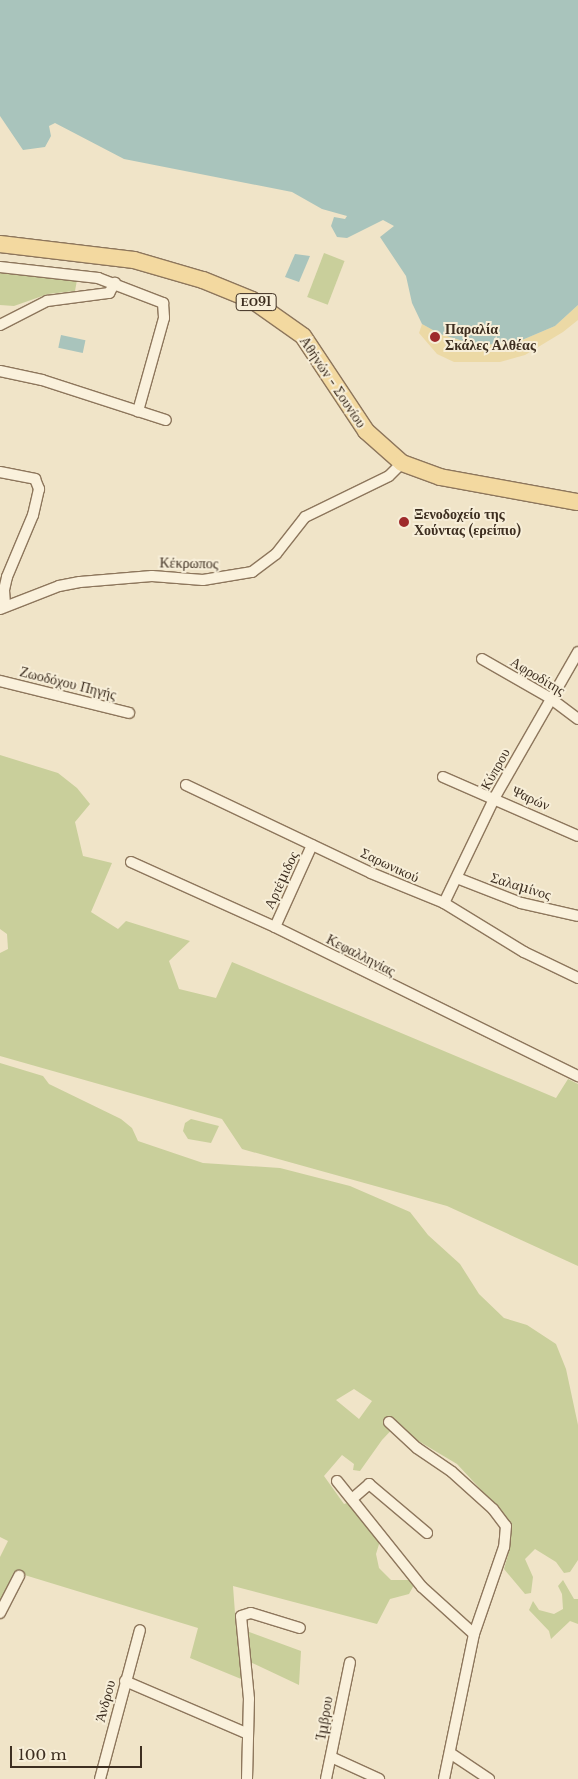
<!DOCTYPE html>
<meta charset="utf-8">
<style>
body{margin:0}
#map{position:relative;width:578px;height:1779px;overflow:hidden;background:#f0e4c8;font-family:"Libre Baskerville",serif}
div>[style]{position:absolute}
.green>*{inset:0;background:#c9cf9b;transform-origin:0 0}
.sand>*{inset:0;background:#ecd9a5}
.water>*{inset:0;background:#a9c4bc;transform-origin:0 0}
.roads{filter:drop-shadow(1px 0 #8d765c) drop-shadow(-1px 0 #8d765c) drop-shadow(0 1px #8d765c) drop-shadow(0 -1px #8d765c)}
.minor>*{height:10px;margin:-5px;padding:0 5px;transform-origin:5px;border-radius:5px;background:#faf1dc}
.primary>*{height:16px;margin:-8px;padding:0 8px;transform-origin:8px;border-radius:8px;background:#f3d9a0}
.dots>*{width:14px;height:14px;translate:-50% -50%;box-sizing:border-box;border:2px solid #f7eed8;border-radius:50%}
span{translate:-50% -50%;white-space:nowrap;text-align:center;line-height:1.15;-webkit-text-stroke:4px #f7eed8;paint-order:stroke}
.shield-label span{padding:1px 4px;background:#f7eed8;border:1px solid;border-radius:4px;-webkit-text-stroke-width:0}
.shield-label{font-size:12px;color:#3d2e20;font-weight:700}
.poi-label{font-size:14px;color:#3d2e20;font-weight:700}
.left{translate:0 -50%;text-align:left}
.street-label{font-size:14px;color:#3d2e20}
.scale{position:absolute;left:10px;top:1746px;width:132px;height:22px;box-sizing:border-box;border:2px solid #3d2e20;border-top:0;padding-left:6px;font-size:15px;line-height:18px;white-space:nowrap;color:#3d2e20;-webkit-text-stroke:4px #f7eed8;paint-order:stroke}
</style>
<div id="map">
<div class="green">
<i style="left:324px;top:253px;width:22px;height:47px;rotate:21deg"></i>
<i style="clip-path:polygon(0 270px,77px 280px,75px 291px,48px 294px,14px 306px,0 305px)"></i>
<i style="clip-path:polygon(0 755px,58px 773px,77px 788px,90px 804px,75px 822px,83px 856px,112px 863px,91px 912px,118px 929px,126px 921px,190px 941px,169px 961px,179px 989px,216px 998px,232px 962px,556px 1098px,568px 1079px,578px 1084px,578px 1266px,447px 1206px,242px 1149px,222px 1119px,0 1056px,0 953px,8px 949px,7px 934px,0 929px)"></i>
<i style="clip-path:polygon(evenodd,0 1063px,43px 1076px,49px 1084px,121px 1119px,132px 1128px,138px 1141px,203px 1163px,280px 1168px,350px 1186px,410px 1212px,428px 1235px,460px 1264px,479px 1294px,504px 1318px,527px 1325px,556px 1344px,566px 1369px,578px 1425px,578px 1560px,570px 1572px,564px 1573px,556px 1562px,535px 1549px,525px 1559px,533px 1577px,531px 1593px,525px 1594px,504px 1569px,508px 1555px,507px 1520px,499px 1509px,457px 1464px,415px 1439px,398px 1423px,382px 1440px,360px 1471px,353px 1470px,354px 1464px,342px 1455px,324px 1476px,344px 1504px,350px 1502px,380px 1541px,376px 1554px,379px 1568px,391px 1580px,409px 1580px,414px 1585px,409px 1594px,390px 1599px,377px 1624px,233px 1586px,236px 1627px,301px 1651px,299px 1685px,244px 1659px,246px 1681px,190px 1658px,198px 1628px,18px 1573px,0 1608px,0 1557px,8px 1541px,0 1537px,0 1063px,354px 1389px,372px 1401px,359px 1419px,336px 1400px,354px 1389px)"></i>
<i style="clip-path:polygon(191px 1119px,219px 1126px,211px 1143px,188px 1139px,183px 1131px,185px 1123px)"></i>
<i style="clip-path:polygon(563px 1580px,574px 1599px,578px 1599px,578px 1624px,570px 1621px,551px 1639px,549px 1631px,529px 1610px,533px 1601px,539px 1610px,554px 1614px,563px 1609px,562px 1594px,558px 1586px)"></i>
</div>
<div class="sand">
<i style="clip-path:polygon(578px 305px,578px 320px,563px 332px,525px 355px,500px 362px,454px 362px,437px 354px,419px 333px,422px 324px,440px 334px,479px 345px,515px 343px,555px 326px)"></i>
</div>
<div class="water">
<i style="clip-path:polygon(0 0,578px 0,578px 305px,555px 326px,515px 343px,479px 345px,463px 341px,440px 334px,422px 324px,412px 303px,406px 276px,380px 237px,394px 226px,383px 220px,347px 238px,337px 237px,331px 226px,334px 217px,345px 219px,347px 216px,322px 209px,292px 192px,124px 159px,55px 123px,49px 126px,51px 136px,45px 147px,23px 150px,0 116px)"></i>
<i style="clip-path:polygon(295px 254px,310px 256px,299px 282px,285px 277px)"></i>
<i style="left:61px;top:335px;width:25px;height:13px;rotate:12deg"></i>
</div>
<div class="roads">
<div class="minor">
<i style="left:0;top:267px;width:99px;rotate:6.4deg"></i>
<i style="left:98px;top:278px;width:70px;rotate:21deg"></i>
<i style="left:163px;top:303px;width:15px;rotate:86deg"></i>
<i style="left:164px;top:318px;width:97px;rotate:105.6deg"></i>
<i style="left:0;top:325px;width:53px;rotate:-27.1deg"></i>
<i style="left:47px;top:301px;width:63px;rotate:-7.4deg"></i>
<i style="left:109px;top:293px;width:12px;rotate:-59deg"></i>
<i style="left:0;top:371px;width:43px;rotate:12.1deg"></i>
<i style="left:42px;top:380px;width:130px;rotate:17.9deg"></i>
<i style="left:0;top:472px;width:36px;rotate:11deg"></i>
<i style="left:35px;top:479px;width:11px;rotate:68deg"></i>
<i style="left:39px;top:489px;width:27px;rotate:103deg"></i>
<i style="left:33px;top:515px;width:67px;rotate:112.8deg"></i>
<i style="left:7px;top:577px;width:13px;rotate:103deg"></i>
<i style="left:4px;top:590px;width:16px;rotate:86deg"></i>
<i style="left:0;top:609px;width:63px;rotate:-21.3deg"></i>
<i style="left:59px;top:586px;width:21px;rotate:-11deg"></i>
<i style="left:80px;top:582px;width:72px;rotate:-4.8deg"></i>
<i style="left:152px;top:576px;width:51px;rotate:4.5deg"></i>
<i style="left:203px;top:580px;width:50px;rotate:-9.3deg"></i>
<i style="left:252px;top:572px;width:30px;rotate:-37deg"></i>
<i style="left:276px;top:554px;width:47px;rotate:-51.9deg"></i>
<i style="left:305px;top:517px;width:93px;rotate:-26deg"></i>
<i style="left:389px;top:476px;width:18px;rotate:-45deg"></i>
<i style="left:482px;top:659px;width:78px;rotate:29.8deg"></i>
<i style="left:550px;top:698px;width:35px;rotate:37deg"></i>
<i style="left:0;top:681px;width:133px;rotate:13.9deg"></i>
<i style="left:443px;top:777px;width:147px;rotate:23.6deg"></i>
<i style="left:186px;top:785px;width:205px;rotate:25.4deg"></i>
<i style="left:371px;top:873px;width:79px;rotate:22.3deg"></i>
<i style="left:444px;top:903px;width:94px;rotate:31.5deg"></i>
<i style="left:524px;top:952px;width:60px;rotate:25.7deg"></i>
<i style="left:131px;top:862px;width:158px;rotate:24.3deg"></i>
<i style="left:275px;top:927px;width:338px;rotate:26.2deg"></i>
<i style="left:457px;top:878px;width:69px;rotate:21.3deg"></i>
<i style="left:521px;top:903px;width:58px;rotate:12.8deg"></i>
<i style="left:444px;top:903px;width:118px;rotate:-64.3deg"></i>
<i style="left:495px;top:797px;width:167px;rotate:-60.2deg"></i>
<i style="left:275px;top:927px;width:90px;rotate:-65.7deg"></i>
<i style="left:389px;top:1422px;width:38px;rotate:43deg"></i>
<i style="left:417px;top:1448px;width:42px;rotate:34.4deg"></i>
<i style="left:452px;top:1472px;width:55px;rotate:42.1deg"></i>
<i style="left:493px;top:1509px;width:21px;rotate:53deg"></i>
<i style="left:506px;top:1526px;width:21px;rotate:95deg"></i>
<i style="left:504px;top:1547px;width:92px;rotate:109deg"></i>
<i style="left:474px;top:1634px;width:148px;rotate:101.7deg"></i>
<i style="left:337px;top:1481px;width:136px;rotate:51.3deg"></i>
<i style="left:422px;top:1587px;width:70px;rotate:42.1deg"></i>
<i style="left:352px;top:1499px;width:23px;rotate:-41deg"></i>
<i style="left:369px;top:1484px;width:76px;rotate:40.2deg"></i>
<i style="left:0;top:1613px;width:42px;rotate:-62.8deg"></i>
<i style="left:125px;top:1681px;width:132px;rotate:23.3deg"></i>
<i style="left:450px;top:1753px;width:47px;rotate:33.7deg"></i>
<i style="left:331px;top:1757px;width:53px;rotate:24.6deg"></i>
<i style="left:100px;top:1779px;width:154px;rotate:-75deg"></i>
<i style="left:247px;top:1779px;width:80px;rotate:-88.6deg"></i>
<i style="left:249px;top:1699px;width:83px;rotate:-95.5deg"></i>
<i style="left:241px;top:1616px;width:10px;rotate:-17deg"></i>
<i style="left:251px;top:1613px;width:51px;rotate:17deg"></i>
<i style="left:326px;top:1779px;width:119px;rotate:-78.4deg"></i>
</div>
<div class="primary">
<i style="left:0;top:244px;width:135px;rotate:6.8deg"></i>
<i style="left:134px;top:260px;width:72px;rotate:16.2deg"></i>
<i style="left:203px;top:280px;width:53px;rotate:22.2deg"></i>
<i style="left:252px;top:300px;width:62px;rotate:35.2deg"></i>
<i style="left:303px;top:336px;width:114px;rotate:56.4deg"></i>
<i style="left:366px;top:431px;width:48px;rotate:41.6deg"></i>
<i style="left:402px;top:463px;width:40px;rotate:20.2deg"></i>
<i style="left:440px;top:477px;width:140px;rotate:10.3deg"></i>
</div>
</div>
<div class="dots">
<i style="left:435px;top:337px;background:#9e2a2b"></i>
<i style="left:404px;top:522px;background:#9e2a2b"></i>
</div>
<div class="shield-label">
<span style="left:256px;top:302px">ΕΟ91</span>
</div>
<div class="poi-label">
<span class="left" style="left:445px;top:337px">Παραλία<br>Σκάλες Αλθέας</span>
<span class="left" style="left:414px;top:522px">Ξενοδοχείο της<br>Χούντας (ερείπιο)</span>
</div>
<div class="street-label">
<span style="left:333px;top:382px;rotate:56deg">Αθήνών - Σουνίου</span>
<span style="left:189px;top:563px;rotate:1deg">Κέκρωπος</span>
<span style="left:538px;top:676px;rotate:31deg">Αφροδίτης</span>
<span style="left:68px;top:683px;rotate:14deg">Ζωοδόχου Πηγής</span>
<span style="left:495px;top:769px;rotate:-61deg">Κύπρου</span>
<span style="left:531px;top:798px;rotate:24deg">Ψαρών</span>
<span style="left:390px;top:865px;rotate:25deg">Σαρωνικού</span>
<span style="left:281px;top:880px;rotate:-65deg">Αρτέμιδος</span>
<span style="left:521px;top:886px;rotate:17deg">Σαλαμίνος</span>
<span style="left:361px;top:955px;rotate:27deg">Κεφαλληνίας</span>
<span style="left:105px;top:1701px;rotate:-75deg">Άνδρου</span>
<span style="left:324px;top:1718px;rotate:-80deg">Ίμβρου</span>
</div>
<div class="scale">100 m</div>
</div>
